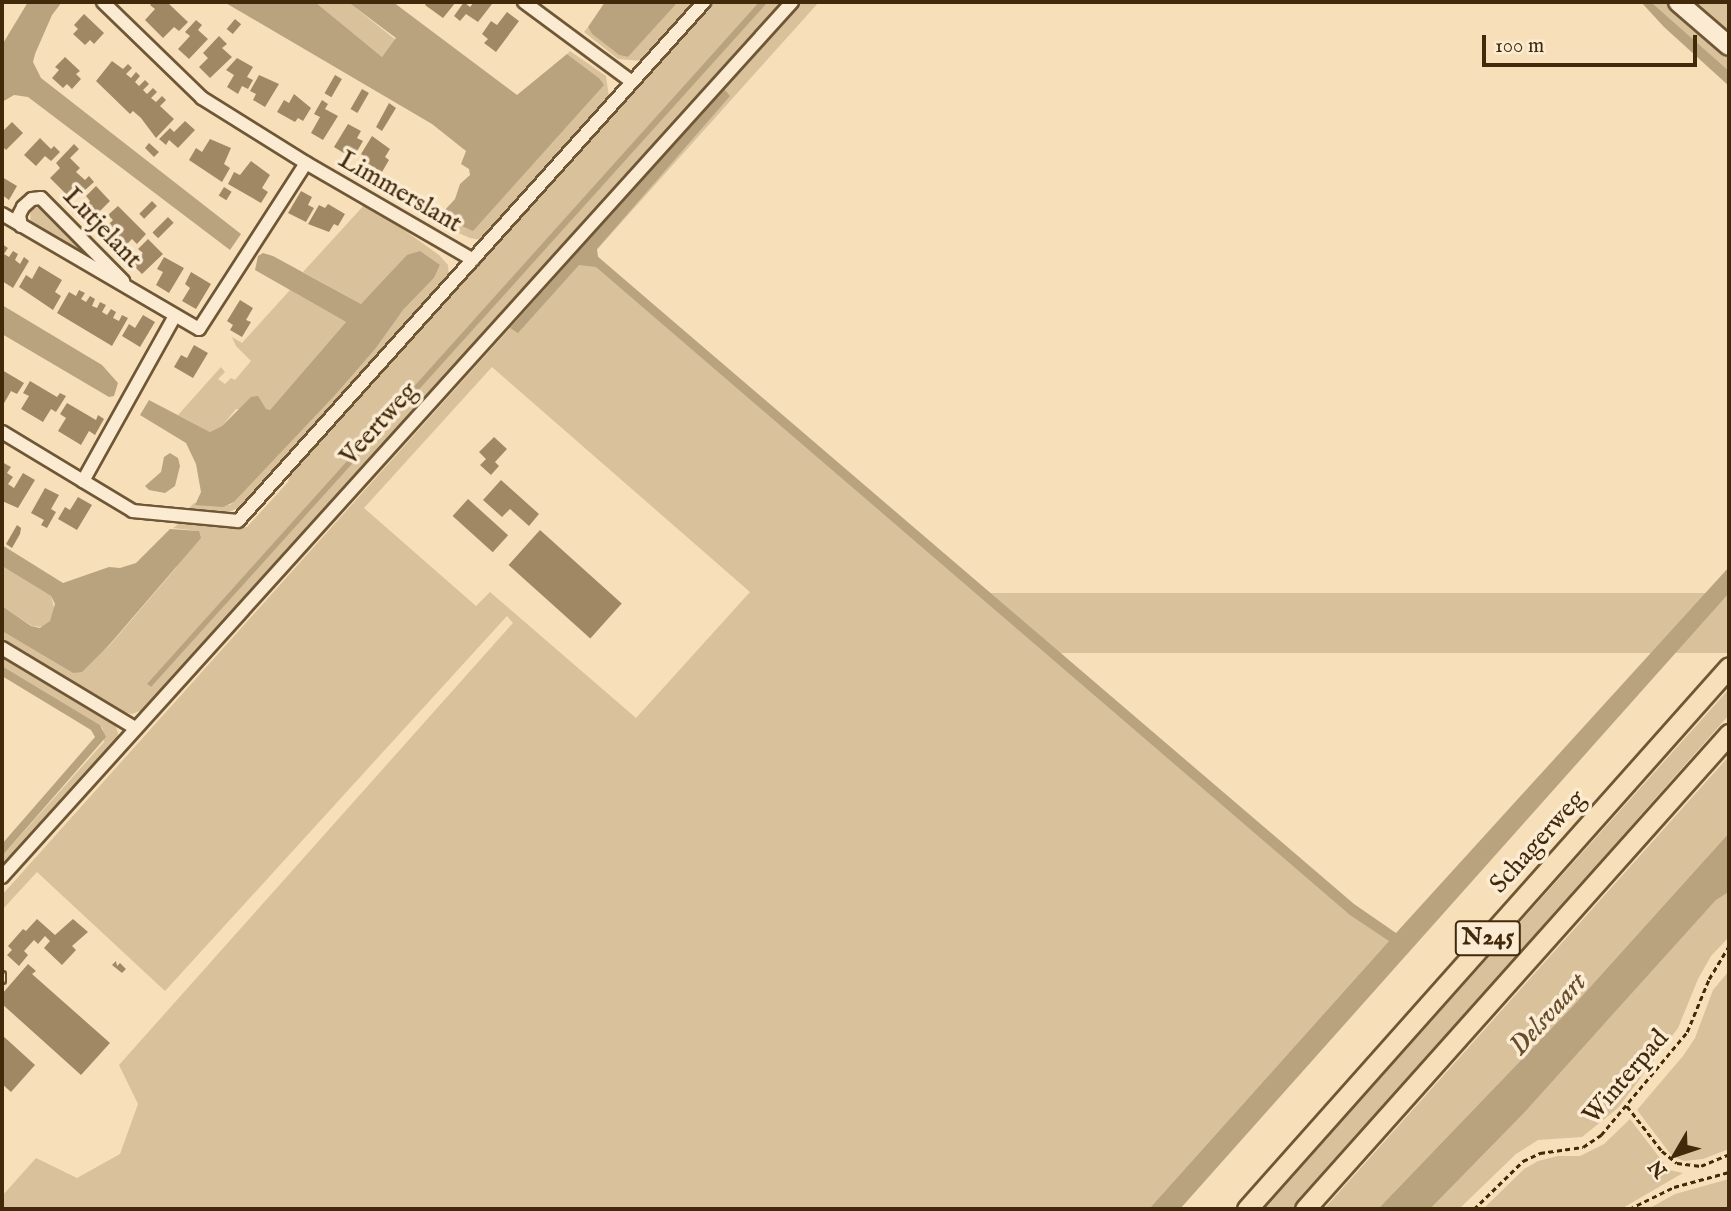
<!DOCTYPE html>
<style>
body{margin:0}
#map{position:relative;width:1731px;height:1211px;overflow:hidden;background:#f7e0b9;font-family:"IM FELL English",serif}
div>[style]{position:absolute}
.green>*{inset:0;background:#d8c19b;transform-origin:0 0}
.water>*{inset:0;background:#b9a27e}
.building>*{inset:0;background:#a08865;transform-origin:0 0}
.path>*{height:2.5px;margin-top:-1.25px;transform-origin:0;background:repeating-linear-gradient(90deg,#42290a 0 5px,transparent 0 8.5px)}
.roads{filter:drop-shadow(2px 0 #6f5736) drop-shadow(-2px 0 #6f5736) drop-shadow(0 2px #6f5736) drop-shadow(0 -2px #6f5736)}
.lane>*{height:6px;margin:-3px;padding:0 3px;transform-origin:3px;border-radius:3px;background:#faebd2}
.street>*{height:12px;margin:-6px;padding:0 6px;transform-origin:6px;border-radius:6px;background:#faebd2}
.secondary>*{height:18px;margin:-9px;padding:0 9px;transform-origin:9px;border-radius:9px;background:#faebd2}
.primary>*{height:19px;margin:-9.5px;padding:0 9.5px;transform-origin:9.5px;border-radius:9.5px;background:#f7e0b9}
span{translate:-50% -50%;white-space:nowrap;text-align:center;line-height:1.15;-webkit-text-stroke:7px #faebd2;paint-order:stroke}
.shield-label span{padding:2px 5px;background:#faebd2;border:2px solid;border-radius:5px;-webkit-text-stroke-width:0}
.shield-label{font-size:24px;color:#42290a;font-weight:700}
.street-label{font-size:26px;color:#42290a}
.water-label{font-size:28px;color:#664d2d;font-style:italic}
.frame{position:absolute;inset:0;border:4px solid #42290a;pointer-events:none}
.north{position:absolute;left:1640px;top:1120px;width:70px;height:70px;-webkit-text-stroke:5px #faebd2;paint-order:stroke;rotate:231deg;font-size:19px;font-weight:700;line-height:28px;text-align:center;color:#42290a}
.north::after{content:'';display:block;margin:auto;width:24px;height:32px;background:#42290a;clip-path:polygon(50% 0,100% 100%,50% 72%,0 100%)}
.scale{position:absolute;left:1482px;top:35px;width:215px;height:32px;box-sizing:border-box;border:4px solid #42290a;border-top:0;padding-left:9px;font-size:21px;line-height:24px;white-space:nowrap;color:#42290a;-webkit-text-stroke:5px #faebd2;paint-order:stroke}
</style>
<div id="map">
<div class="green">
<i style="clip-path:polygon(315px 2px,348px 2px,396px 40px,382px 57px)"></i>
<i style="clip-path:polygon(678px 2px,696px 2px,642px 61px,618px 59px,584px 32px,588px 27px,592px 34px,619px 55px,628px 57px)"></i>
<i style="clip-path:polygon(714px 2px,759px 2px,148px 684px,150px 687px,768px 2px,781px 2px,145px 709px,132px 714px,115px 710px,2px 643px,2px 631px,73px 673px,110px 645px,175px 569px,199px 531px,173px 528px,180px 523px,247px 527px,288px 482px,291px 471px)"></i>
<i style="clip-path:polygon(evenodd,802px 2px,819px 2px,594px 253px,1389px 941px,1149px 1209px,2px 1209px,2px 1196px,36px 1158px,77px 1178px,120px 1154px,138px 1104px,119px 1065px,513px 623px,507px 616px,165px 991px,37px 872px,2px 910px,2px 895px,802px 2px,492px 367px,750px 592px,636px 718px,490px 592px,476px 606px,364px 508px,492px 367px)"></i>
<i style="clip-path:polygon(1651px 2px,1668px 2px,1729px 55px,1729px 71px)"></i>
<i style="clip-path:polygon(1691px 2px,1725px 2px,1729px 6px,1729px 36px)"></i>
<i style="clip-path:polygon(570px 51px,606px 76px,609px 97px,481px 240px,470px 238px,438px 224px,444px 218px,452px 223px,599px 78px,567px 54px)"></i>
<i style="clip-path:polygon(366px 203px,439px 255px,448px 265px,449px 277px,244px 505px,223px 515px,192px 512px,189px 508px,194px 503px,230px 505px,234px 502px,335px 394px,403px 310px,434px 278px,440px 265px,376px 289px,361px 304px,303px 272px)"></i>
<i style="clip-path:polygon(41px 206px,97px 261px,31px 224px,30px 210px)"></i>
<i style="clip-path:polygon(290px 290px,346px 322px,270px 410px,236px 409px,222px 426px,210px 432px,178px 415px,221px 367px,225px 372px,218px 379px,225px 384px,231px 378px,235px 380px,251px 361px,236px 346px,232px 337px,242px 343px)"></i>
<i style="clip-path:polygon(2px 566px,51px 596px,55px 611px,50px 622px,42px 627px,32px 626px,2px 606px)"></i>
<i style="left:1729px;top:593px;width:60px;height:825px;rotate:90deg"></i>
<i style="clip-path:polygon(2px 654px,106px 716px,115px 724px,118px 733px,117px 741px,2px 869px,2px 856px,104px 742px,103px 729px,100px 725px,2px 666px)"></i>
<i style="clip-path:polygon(1729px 689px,1729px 715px,1293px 1209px,1263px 1209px)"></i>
<i style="clip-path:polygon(1729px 756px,1729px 833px,1573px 1006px,1378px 1209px,1324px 1209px)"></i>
<i style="clip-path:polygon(1729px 892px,1729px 937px,1711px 956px,1698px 979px,1678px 1028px,1618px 1108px,1582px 1137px,1538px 1140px,1516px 1154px,1459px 1209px,1430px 1209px,1523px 1114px,1716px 900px)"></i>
<i style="clip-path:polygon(1729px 971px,1729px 1149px,1703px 1159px,1684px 1161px,1672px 1156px,1637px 1110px,1683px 1056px,1695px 1038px,1713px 990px)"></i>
<i style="clip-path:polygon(1630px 1119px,1669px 1170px,1683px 1173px,1621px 1209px,1483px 1209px,1524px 1169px,1538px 1161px,1558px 1156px,1580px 1156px,1604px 1144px)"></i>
<i style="clip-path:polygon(1729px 1179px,1729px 1209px,1648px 1209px,1675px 1194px)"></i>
</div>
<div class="water">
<i style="clip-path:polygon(28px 2px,62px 2px,52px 15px,35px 54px,33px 62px,41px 78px,241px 234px,230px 250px,28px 97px,14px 95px,2px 102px,2px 45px)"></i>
<i style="clip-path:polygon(224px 2px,315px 2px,382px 57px,396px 38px,348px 2px,393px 2px,517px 95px,567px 54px,599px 78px,604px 85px,473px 231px,444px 218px,443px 212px,455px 199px,460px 184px,470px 175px,469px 169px,461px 164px,466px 151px,432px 124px)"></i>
<i style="clip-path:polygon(605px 2px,678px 2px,628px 57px,619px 55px,592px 34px,588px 27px)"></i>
<i style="clip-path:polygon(759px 2px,768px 2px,151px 687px,147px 684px)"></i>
<i style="clip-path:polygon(1641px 2px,1651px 2px,1729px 71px,1729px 86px,1664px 27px)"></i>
<i style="clip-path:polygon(724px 89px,730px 96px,597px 249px,598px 257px,1354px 904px,1396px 933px,1729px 567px,1729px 593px,1180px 1209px,1149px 1209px,1389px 941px,1350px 915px,596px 267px,579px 265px,518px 333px,510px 328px)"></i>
<i style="clip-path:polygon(420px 251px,440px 265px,434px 278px,403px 310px,375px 349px,335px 395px,234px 502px,223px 507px,195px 505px,201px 492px,196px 464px,186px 443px,140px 415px,149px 400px,210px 432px,222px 426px,251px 397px,258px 396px,266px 409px,270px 410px,346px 322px,255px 270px,258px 256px,263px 253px,273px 256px,361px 304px,407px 255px)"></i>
<i style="clip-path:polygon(2px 305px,102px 365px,118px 383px,114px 396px,109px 397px,2px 334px)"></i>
<i style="clip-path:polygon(170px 453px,178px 458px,180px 466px,175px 486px,165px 493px,149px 490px,145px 486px,161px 472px,164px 457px)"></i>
<i style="clip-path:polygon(170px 529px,199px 531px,201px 538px,110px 644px,82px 672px,73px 673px,2px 631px,2px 606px,31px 626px,40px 628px,50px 621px,55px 604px,51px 596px,2px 566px,2px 545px,63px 583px,109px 567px,120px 568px,136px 563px)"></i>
<i style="clip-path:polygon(2px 666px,100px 725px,106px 737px,2px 856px,2px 844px,95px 737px,91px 730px,2px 676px)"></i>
<i style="clip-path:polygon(1729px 833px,1729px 892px,1716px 900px,1523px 1114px,1430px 1209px,1378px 1209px,1573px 1006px)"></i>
</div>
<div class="building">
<i style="clip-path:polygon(153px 2px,167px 2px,188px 22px,179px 31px,174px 27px,163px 38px,145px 20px,155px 9px,150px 5px)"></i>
<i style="clip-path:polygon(427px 2px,456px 2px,443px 18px,425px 5px)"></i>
<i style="clip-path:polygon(464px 2px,470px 7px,474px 2px,492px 4px,478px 22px,466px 14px,460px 21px,454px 16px)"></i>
<i style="clip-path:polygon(507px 12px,519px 21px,496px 52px,484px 43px,488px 39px,482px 34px,491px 21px,497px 25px)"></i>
<i style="clip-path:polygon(84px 14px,104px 33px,94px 44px,90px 40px,85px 45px,73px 34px,78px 29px,74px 25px)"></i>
<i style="left:235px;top:19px;width:8px;height:13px;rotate:40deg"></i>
<i style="clip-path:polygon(196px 20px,202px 25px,198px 30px,208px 39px,189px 59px,178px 49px,190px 36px,185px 32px)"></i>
<i style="clip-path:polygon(219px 36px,227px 44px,222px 48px,232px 57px,210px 78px,199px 67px,208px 58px,203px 53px)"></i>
<i style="clip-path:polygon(65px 57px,80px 71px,76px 74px,81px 79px,72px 89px,67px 84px,63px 88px,52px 78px,59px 70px,55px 67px)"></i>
<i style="clip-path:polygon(237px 58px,253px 67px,247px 77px,253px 80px,248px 89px,242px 86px,238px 94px,227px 87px,234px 75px,226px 70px)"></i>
<i style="clip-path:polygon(112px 61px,123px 69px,128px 64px,132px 68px,126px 74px,131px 78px,136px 72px,140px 76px,135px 82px,139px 86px,145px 80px,149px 84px,143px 90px,147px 94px,153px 88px,157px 92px,151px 98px,156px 102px,162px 96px,166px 100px,160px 106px,174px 119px,156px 138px,141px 118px,133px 111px,130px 114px,96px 81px)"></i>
<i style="clip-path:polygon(259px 75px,279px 84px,265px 107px,253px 100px,256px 94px,250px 91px)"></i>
<i style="left:335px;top:75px;width:8px;height:21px;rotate:30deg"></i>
<i style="left:362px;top:89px;width:8px;height:23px;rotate:30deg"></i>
<i style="clip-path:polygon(294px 94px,311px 108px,303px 121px,298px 118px,295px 122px,277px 112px,284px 100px,289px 103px)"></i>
<i style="clip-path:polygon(322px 100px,328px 104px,325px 109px,338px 116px,323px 140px,311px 133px,320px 117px,314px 114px)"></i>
<i style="clip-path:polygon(389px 103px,396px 108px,382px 131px,376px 127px)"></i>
<i style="clip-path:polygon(185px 121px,195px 130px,178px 148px,169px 140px,166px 145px,159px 139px,170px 128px,174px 132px)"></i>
<i style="clip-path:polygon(12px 122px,23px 133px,6px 150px,2px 146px,2px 132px)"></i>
<i style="clip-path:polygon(348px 124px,361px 131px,357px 138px,363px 141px,356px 153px,350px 149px,347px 155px,334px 147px)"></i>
<i style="clip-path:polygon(372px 136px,390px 149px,385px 157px,389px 160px,382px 172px,365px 162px,367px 158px,361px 154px)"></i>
<i style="clip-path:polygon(40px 138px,51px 149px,54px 146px,60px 152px,51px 161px,45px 156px,36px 166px,24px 155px)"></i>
<i style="clip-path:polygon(210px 139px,231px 148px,224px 164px,230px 168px,222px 182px,189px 160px,196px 148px,202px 152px)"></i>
<i style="clip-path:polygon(149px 143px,159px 152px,154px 157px,145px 148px)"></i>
<i style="clip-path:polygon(74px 144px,79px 149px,70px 158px,80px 168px,76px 172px,85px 180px,89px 176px,94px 182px,84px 191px,80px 187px,69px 197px,50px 178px,60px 168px,56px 163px)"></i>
<i style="clip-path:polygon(251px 161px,270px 175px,262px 188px,268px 192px,261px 203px,228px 184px,234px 172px,240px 175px)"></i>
<i style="clip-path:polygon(2px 177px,17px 186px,9px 200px,2px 195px)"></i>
<i style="clip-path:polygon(96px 186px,110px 201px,89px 222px,80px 212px,90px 201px,86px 196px)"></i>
<i style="left:224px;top:187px;width:9px;height:10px;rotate:32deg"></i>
<i style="clip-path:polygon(301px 191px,312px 197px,308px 205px,314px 208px,306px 222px,288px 213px)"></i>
<i style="left:152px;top:201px;width:7px;height:18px;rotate:45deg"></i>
<i style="clip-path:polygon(328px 204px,345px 214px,338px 226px,334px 224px,329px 232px,308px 224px,319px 205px,325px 208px)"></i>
<i style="clip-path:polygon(118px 206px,146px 234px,137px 244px,132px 239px,122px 249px,103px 230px,113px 220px,108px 215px)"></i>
<i style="left:168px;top:217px;width:8px;height:22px;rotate:45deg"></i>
<i style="clip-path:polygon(148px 239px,163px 254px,142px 274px,132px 264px,143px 253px,138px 249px)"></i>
<i style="clip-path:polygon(2px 244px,8px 248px,4px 254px,9px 257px,13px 251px,18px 254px,15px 260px,20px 264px,24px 257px,29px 261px,13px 288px,2px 281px)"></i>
<i style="clip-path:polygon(164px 257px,184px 268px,169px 293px,156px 285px,163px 272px,157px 269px)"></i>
<i style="clip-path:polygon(39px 266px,62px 280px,55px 292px,61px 296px,53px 310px,19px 287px,26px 275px,32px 279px)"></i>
<i style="clip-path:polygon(191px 272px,211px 284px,196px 309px,182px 301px,190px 288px,185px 284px)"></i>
<i style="clip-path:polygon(79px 290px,85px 293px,81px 299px,86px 302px,90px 296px,95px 299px,92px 306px,97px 308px,100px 302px,106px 305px,102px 312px,107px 315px,111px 309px,116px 312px,113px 318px,119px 321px,122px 315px,128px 318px,112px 346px,57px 313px,69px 292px,76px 296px)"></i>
<i style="clip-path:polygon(240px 300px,253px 308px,246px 320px,251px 322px,242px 337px,230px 330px,233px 325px,227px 321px)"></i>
<i style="clip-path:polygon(143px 315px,155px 322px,140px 347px,122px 336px,129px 324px,135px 328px)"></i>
<i style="clip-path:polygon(194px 345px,208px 353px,193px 378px,174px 367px,181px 355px,187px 358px)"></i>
<i style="clip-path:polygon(2px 370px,24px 383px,17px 394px,11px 391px,3px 405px)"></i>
<i style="clip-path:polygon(30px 381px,57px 397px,60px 393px,66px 396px,56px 412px,51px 409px,43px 422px,21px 409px,29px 396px,23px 393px)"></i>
<i style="clip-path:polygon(67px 403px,96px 420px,98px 415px,104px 419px,95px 435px,89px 431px,81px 445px,58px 431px,66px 418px,60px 414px)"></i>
<i style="clip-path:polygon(494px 437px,507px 449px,495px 462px,499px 466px,491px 475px,480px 465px,486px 459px,479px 452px)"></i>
<i style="clip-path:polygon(2px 462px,11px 467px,7px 473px,13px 477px,8px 484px,14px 488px,23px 473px,35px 480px,18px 508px,2px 501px)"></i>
<i style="clip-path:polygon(501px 480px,539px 514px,529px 526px,510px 509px,502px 517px,483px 500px)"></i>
<i style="clip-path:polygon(45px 488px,59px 495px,51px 509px,56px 512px,47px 528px,41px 525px,44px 520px,31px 513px)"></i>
<i style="clip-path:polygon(78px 497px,92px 505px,77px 530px,58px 519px,65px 507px,70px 510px)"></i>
<i style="left:468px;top:499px;width:54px;height:23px;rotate:42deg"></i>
<i style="clip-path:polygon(17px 525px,21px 528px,20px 534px,12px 548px,6px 544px)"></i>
<i style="left:540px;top:530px;width:110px;height:47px;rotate:42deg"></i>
<i style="clip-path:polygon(37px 919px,55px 935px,73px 919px,88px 932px,72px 946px,76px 950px,62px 965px,44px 948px,50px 941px,45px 936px,38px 944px,34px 940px,24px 951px,28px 955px,19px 966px,7px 955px,12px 950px,8px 946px,23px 929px,26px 931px)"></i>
<i style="clip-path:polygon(116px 961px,117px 966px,120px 963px,126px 969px,122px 973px,112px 965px)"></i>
<i style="clip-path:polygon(28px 964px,36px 971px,32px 974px,110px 1043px,81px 1075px,2px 1004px,2px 994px)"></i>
<i style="clip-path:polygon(2px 1035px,35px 1065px,11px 1092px,2px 1084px)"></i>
</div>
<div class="path">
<i style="left:1627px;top:1106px;width:57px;rotate:52.1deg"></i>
<i style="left:1662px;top:1151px;width:19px;rotate:39deg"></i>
<i style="left:1677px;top:1163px;width:24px;rotate:7deg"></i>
<i style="left:1701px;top:1166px;width:30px;rotate:-23deg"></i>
<i style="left:1474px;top:1209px;width:69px;rotate:-44.4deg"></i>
<i style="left:1523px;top:1161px;width:19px;rotate:-25deg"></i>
<i style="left:1540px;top:1153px;width:43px;rotate:-7.9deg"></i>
<i style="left:1583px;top:1147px;width:22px;rotate:-34deg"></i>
<i style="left:1601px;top:1135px;width:134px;rotate:-50.1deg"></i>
<i style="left:1687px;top:1032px;width:57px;rotate:-67.5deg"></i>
<i style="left:1709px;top:979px;width:39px;rotate:-59deg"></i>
<i style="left:1629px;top:1209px;width:50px;rotate:-26.1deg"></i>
<i style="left:1674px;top:1187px;width:57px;rotate:-15.3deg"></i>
</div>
<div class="roads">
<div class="lane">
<i style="left:2px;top:975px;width:5px;rotate:90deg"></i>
</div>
<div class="street">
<i style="left:103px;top:2px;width:138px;rotate:44.1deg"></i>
<i style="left:202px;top:98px;width:123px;rotate:32deg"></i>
<i style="left:306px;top:163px;width:193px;rotate:30.1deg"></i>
<i style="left:524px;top:2px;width:134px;rotate:36.5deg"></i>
<i style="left:2px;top:214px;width:228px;rotate:30.3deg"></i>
<i style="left:199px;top:329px;width:197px;rotate:-57.2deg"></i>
<i style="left:21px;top:226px;width:11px;rotate:-100deg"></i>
<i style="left:19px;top:215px;width:9px;rotate:-63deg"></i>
<i style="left:23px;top:207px;width:12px;rotate:-42deg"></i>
<i style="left:32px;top:199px;width:9px;rotate:-6deg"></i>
<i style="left:41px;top:198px;width:117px;rotate:45.3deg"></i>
<i style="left:2px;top:432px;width:95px;rotate:31.2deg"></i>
<i style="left:83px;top:481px;width:189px;rotate:-60.9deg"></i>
<i style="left:83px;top:481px;width:58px;rotate:31deg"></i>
<i style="left:133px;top:511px;width:105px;rotate:5.4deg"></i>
<i style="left:238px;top:521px;width:698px;rotate:-48.08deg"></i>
<i style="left:2px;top:648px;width:155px;rotate:31deg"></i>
<i style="left:2px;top:877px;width:1179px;rotate:-47.92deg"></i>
</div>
<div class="secondary">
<i style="left:1678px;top:2px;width:67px;rotate:40.8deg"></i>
</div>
<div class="primary">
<i style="left:1247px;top:1209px;width:725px;rotate:-48.35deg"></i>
<i style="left:1305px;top:1209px;width:637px;rotate:-48.25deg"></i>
</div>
</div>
<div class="shield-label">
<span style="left:1488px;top:938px">N245</span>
</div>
<div class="street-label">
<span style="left:400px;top:192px;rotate:30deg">Limmerslant</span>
<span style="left:102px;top:228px;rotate:46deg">Lutjelant</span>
<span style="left:379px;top:424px;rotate:-48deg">Veertweg</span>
<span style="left:1538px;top:842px;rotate:-48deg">Schagerweg</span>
<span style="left:1626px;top:1077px;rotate:-49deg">Winterpad</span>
</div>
<div class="water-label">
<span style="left:1549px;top:1015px;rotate:-48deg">Delsvaart</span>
</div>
<div class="frame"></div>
<div class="north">N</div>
<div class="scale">100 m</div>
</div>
